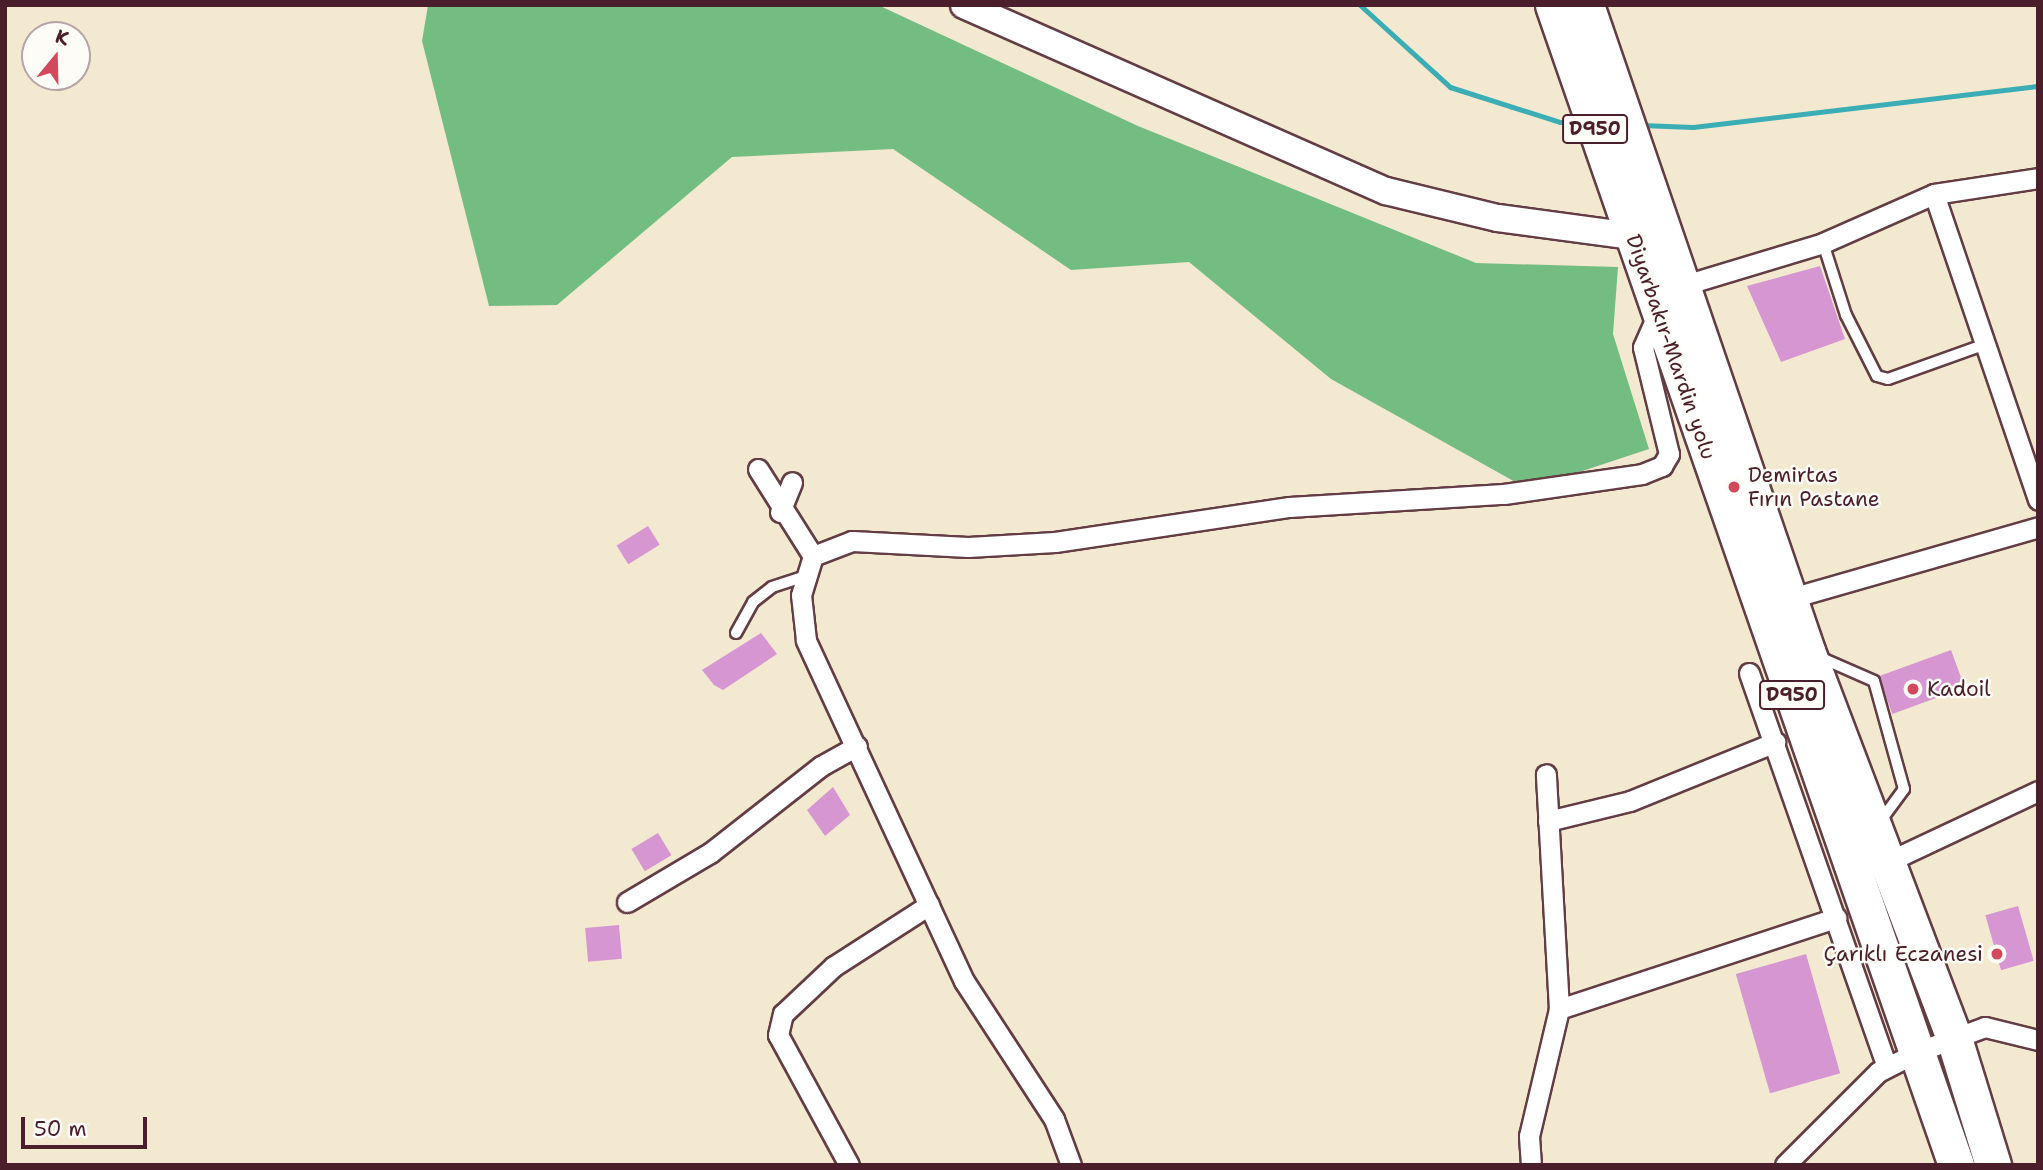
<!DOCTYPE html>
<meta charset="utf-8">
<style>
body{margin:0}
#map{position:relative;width:2043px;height:1170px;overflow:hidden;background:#f3e9d1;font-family:"Shantell Sans",sans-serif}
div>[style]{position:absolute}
.forest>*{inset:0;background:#74bd82}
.stream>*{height:5px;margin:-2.5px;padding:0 2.5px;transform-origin:2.5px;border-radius:2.5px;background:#3badb5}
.building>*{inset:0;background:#d596d1;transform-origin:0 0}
.roads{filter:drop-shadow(2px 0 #633d44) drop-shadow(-2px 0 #633d44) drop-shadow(0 2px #633d44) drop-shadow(0 -2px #633d44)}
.lane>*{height:10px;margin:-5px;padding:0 5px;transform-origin:5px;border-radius:5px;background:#fff}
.street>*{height:19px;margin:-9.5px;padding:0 9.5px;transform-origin:9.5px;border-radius:9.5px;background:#fff}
.secondary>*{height:26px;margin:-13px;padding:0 13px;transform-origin:13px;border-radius:13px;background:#fff}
.highway>*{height:35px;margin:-17.5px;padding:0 17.5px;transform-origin:17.5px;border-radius:17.5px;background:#fff}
.dots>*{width:19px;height:19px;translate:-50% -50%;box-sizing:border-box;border:4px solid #fdfcf7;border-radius:50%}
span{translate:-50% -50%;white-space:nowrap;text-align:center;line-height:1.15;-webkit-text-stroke:5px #fdfcf7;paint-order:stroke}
.shield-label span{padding:2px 5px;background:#fdfcf7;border:2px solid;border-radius:5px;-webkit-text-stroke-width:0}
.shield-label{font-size:19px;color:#4a1f2b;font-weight:700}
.street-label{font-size:21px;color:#4a1f2b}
.poi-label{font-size:21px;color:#4a1f2b}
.left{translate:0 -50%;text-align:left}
.right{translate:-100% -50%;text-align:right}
.frame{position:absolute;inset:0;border:7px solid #4a1f2b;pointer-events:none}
.north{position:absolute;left:21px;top:21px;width:70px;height:70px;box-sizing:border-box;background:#fdfcf7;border:2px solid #b5a4a5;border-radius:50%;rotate:19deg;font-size:19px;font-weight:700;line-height:28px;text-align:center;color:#4a1f2b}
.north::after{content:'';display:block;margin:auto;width:24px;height:32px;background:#d1495b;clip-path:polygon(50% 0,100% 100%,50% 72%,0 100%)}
.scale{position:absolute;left:21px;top:1117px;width:126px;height:32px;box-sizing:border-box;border:4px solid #4a1f2b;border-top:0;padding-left:9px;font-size:21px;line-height:24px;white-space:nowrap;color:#4a1f2b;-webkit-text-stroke:5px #fdfcf7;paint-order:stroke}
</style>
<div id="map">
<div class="forest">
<i style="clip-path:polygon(428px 5px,878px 5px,1138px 126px,1476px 263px,1618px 267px,1613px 334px,1649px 449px,1528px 489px,1331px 379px,1189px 262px,1071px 270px,893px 149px,732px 157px,557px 305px,489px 306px,422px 41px)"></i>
</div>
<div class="stream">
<i style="left:1360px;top:5px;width:122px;rotate:42.3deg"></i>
<i style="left:1450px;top:87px;width:115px;rotate:17.7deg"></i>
<i style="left:1560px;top:122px;width:22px;rotate:3deg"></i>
<i style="left:1641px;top:125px;width:52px;rotate:2.2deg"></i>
<i style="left:1693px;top:127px;width:347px;rotate:-6.8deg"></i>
</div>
<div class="building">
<i style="clip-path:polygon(1820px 266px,1845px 339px,1781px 362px,1747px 286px)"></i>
<i style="left:648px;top:526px;width:22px;height:37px;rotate:58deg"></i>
<i style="clip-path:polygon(761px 633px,777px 654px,723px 690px,714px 685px,702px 670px)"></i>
<i style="left:1951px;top:650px;width:40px;height:77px;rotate:70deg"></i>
<i style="clip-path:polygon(833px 787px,850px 815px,825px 836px,807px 810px)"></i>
<i style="left:658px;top:833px;width:26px;height:31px;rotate:59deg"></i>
<i style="left:2018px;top:906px;width:57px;height:34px;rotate:74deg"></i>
<i style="left:619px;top:925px;width:34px;height:34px;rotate:85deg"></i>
<i style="left:1806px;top:954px;width:124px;height:73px;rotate:74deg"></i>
</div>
<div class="roads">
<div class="lane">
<i style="left:1823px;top:243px;width:76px;rotate:72.3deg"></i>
<i style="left:1846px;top:315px;width:68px;rotate:63.1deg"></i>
<i style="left:1877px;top:376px;width:11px;rotate:15deg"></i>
<i style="left:1888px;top:379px;width:101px;rotate:-19.7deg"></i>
<i style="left:736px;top:633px;width:35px;rotate:-61deg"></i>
<i style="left:753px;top:602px;width:24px;rotate:-38deg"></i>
<i style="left:772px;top:587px;width:33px;rotate:-18deg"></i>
<i style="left:1817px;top:656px;width:62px;rotate:23.7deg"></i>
<i style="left:1874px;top:681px;width:112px;rotate:74.5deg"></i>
<i style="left:1904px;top:789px;width:42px;rotate:126.3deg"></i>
</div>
<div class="street">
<i style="left:1934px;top:194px;width:323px;rotate:71.2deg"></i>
<i style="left:1681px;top:286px;width:148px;rotate:-16.8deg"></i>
<i style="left:1823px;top:243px;width:121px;rotate:-23.8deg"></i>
<i style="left:1934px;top:194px;width:105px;rotate:-8.7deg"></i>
<i style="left:758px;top:469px;width:103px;rotate:57.7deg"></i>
<i style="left:780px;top:512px;width:32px;rotate:-68deg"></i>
<i style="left:1791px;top:598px;width:257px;rotate:-16deg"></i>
<i style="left:1749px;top:673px;width:417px;rotate:70.7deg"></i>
<i style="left:1548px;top:821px;width:84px;rotate:-13.7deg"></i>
<i style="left:1630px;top:801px;width:157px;rotate:-22.1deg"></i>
<i style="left:1885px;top:863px;width:169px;rotate:-25.2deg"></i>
<i style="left:627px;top:902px;width:96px;rotate:-30.6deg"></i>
<i style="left:710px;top:853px;width:141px;rotate:-38.1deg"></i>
<i style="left:821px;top:766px;width:41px;rotate:-29.1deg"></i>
<i style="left:1559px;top:1009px;width:292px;rotate:-18.2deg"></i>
<i style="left:849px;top:1165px;width:148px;rotate:-118.6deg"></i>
<i style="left:778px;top:1035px;width:22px;rotate:-77deg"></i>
<i style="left:783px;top:1014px;width:70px;rotate:-43.3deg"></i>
<i style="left:834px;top:966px;width:113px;rotate:-32.7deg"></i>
<i style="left:1071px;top:1165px;width:49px;rotate:-110.3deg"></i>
<i style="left:1054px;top:1119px;width:165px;rotate:-123.1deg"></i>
<i style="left:964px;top:981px;width:376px;rotate:-114.9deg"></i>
<i style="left:806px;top:640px;width:45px;rotate:-96.3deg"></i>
<i style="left:801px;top:595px;width:41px;rotate:-72.9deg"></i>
<i style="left:813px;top:556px;width:42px;rotate:-21deg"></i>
<i style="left:852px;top:541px;width:116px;rotate:3deg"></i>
<i style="left:968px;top:547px;width:87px;rotate:-3.3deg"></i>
<i style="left:1055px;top:542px;width:237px;rotate:-8.5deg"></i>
<i style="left:1289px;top:507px;width:215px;rotate:-3.5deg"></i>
<i style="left:1504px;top:494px;width:139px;rotate:-8.2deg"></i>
<i style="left:1642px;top:474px;width:22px;rotate:-22deg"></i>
<i style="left:1662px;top:466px;width:14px;rotate:-60deg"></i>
<i style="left:1669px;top:454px;width:110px;rotate:-103.7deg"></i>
<i style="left:1643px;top:347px;width:37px;rotate:-66deg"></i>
<i style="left:1531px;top:1165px;width:29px;rotate:-94deg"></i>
<i style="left:1529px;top:1136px;width:130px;rotate:-76.7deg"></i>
<i style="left:1559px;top:1009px;width:235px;rotate:-93.2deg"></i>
<i style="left:1785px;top:1165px;width:132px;rotate:-45deg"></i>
<i style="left:1878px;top:1072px;width:44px;rotate:-27.1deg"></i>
<i style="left:1917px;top:1052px;width:72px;rotate:-20.2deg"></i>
<i style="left:1985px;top:1027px;width:55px;rotate:13.8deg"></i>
</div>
<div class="secondary">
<i style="left:964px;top:5px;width:461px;rotate:23.8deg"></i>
<i style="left:1386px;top:191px;width:115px;rotate:13.6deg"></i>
<i style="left:1498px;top:218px;width:134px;rotate:7.7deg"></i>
</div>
<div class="highway">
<i style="left:1553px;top:5px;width:1228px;rotate:70.84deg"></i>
<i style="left:1586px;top:5px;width:683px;rotate:71.11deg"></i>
<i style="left:1807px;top:651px;width:414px;rotate:69.2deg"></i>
<i style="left:1954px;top:1038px;width:133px;rotate:72.9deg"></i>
</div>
</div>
<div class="dots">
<i style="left:1734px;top:487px;background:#d1495b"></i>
<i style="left:1913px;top:689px;background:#d1495b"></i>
<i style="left:1997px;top:954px;background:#d1495b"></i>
</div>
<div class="shield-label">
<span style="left:1595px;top:129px">D950</span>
<span style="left:1792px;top:695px">D950</span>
</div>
<div class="street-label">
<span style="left:1671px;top:347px;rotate:71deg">Diyarbakır-Mardin yolu</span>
</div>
<div class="poi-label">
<span class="left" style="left:1748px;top:487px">Demirtas<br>Fırın Pastane</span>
<span class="left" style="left:1927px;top:689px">Kadoil</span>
<span class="right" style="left:1983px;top:954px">Çarıklı Eczanesi</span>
</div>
<div class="frame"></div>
<div class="north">K</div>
<div class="scale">50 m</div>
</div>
